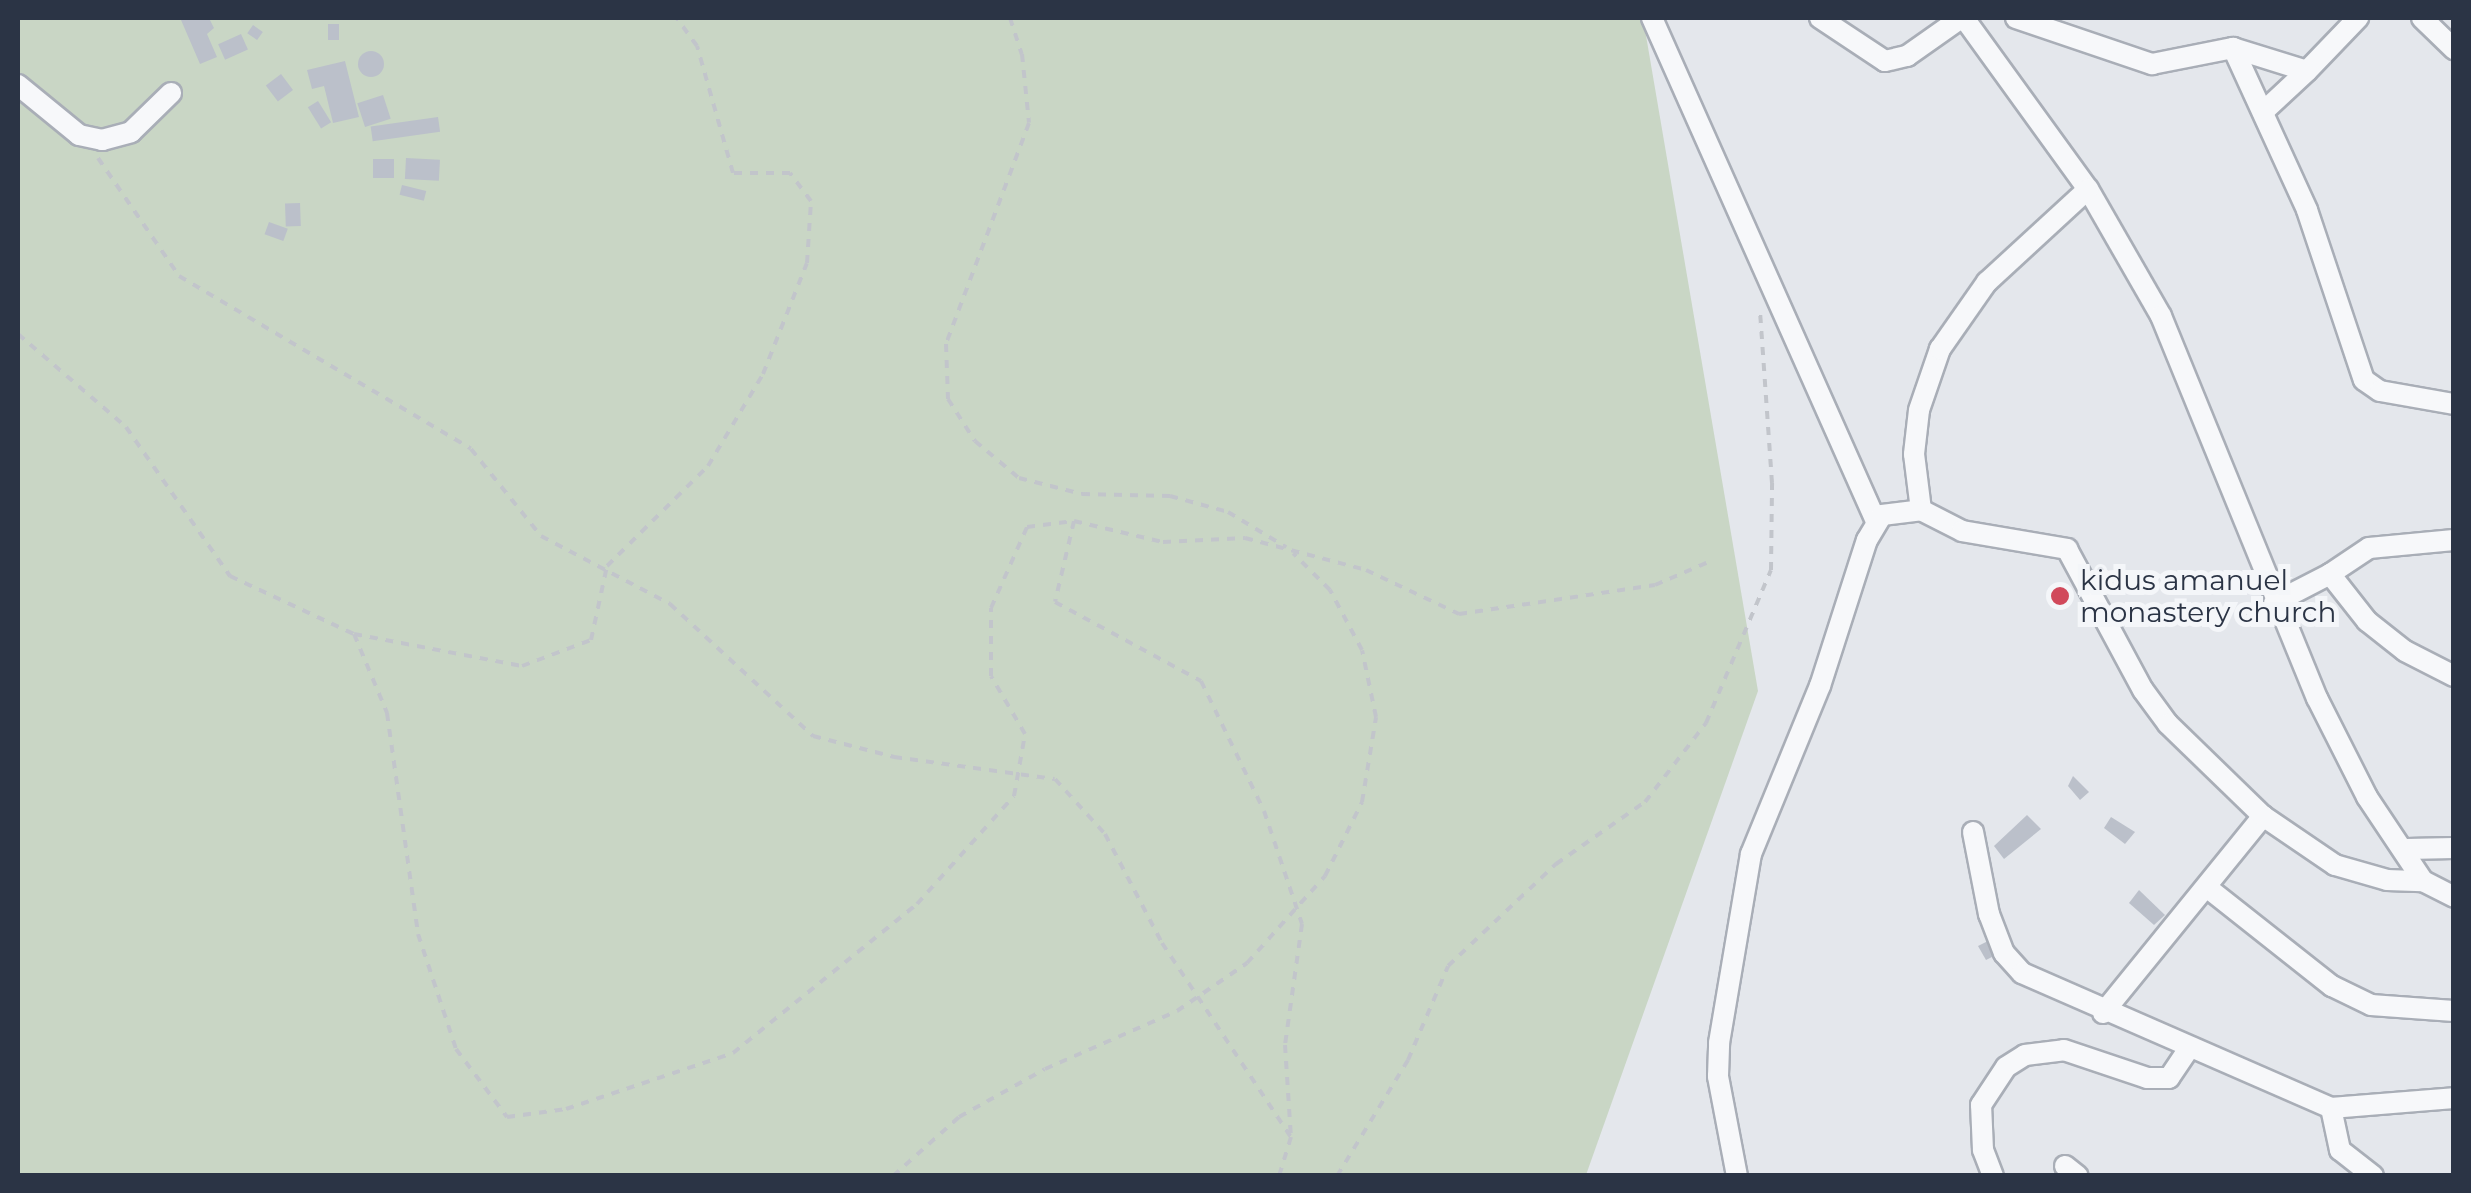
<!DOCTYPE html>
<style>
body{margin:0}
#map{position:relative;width:2471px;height:1193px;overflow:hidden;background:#e4e7ec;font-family:Montserrat,sans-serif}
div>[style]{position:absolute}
.green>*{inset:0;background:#c9d6c5}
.building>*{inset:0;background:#bbc0ca;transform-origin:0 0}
.round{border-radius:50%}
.path>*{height:4px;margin-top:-2px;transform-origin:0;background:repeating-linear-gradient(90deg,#c2c5cb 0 8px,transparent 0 16px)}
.roads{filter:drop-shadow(2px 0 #a9aeb7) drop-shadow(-2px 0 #a9aeb7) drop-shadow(0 2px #a9aeb7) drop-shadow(0 -2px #a9aeb7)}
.minor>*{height:20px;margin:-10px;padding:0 10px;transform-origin:10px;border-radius:10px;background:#f7f8fa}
.dots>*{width:28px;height:28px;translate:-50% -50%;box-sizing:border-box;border:5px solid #f4f6f9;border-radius:50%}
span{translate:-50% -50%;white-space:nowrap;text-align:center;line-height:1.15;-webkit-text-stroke:10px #f4f6f9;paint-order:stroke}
.poi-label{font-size:28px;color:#2b3445}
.left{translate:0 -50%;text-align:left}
.frame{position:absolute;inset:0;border:20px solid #2b3445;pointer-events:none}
</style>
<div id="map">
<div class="green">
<i style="clip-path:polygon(18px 18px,1643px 18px,1758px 691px,1586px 1175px,18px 1175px)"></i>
</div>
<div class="building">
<i style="clip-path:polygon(209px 18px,214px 28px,207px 34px,217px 57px,200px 64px,181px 20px)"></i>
<i style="left:328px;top:24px;width:11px;height:16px"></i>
<i style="left:253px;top:25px;width:12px;height:10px;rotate:35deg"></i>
<i style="left:241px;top:34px;width:17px;height:25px;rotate:66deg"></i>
<i class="round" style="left:358px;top:51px;width:26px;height:26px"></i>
<i style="clip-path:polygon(345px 61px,359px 117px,333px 123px,324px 86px,312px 89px,307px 70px)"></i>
<i style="left:281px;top:74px;width:20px;height:19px;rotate:53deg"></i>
<i style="left:383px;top:95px;width:25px;height:27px;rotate:72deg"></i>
<i style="left:318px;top:101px;width:25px;height:12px;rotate:58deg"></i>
<i style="left:438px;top:117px;width:15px;height:68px;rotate:82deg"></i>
<i style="left:406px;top:158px;width:34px;height:21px;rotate:3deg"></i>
<i style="left:373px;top:159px;width:21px;height:19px"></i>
<i style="left:402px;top:185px;width:25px;height:10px;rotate:14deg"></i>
<i style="left:300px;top:203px;width:23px;height:15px;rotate:88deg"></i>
<i style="left:269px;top:222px;width:20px;height:13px;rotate:20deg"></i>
<i style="clip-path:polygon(2073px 776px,2089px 792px,2080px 800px,2068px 786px)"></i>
<i style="clip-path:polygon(2027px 815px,2041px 829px,2004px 859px,1994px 846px)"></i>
<i style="clip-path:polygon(2111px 817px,2135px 832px,2125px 844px,2104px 828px)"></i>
<i style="clip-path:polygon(2139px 890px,2165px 915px,2154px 925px,2129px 903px)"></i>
<i style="clip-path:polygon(1992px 939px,1998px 954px,1986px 960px,1978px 946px)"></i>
</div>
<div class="path">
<i style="left:1010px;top:18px;width:38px;rotate:72deg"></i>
<i style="left:1022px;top:54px;width:69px;rotate:84.2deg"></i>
<i style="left:1029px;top:123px;width:236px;rotate:110.6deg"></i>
<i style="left:946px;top:344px;width:55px;rotate:87.9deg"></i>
<i style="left:948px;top:399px;width:50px;rotate:57.3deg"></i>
<i style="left:975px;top:441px;width:57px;rotate:40.1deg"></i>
<i style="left:1019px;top:478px;width:65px;rotate:14.3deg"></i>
<i style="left:1082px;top:494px;width:88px;rotate:1.3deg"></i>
<i style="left:1170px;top:496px;width:60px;rotate:15.4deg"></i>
<i style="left:1228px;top:512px;width:68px;rotate:31.1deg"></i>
<i style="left:98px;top:158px;width:143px;rotate:55.5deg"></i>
<i style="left:179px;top:276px;width:339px;rotate:30.6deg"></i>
<i style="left:471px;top:449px;width:112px;rotate:51.2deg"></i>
<i style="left:541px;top:536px;width:146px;rotate:27.8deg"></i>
<i style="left:670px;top:604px;width:195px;rotate:42.7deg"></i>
<i style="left:813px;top:736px;width:84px;rotate:14.5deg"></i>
<i style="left:894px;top:757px;width:162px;rotate:7.8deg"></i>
<i style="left:1055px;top:779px;width:74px;rotate:47.7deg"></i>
<i style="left:1105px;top:834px;width:123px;rotate:62.4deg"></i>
<i style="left:1162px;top:943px;width:233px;rotate:56.4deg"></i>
<i style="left:18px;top:334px;width:143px;rotate:40.7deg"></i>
<i style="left:126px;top:427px;width:182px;rotate:55.1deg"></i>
<i style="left:230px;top:576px;width:137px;rotate:25.1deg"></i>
<i style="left:354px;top:634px;width:86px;rotate:67.3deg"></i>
<i style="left:387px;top:713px;width:223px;rotate:82deg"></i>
<i style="left:418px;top:934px;width:121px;rotate:71.7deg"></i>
<i style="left:456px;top:1049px;width:85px;rotate:53.1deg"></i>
<i style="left:507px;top:1117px;width:60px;rotate:-7.7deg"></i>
<i style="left:566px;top:1109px;width:176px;rotate:-18.5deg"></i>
<i style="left:733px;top:1053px;width:237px;rotate:-39deg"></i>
<i style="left:917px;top:904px;width:145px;rotate:-48.1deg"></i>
<i style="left:1014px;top:796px;width:63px;rotate:-79.9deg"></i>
<i style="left:1025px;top:734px;width:67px;rotate:-120.4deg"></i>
<i style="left:991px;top:676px;width:68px;rotate:-90deg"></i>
<i style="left:991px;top:608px;width:89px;rotate:-66deg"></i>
<i style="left:1027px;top:527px;width:47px;rotate:-7.3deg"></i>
<i style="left:1074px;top:521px;width:91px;rotate:13.3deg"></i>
<i style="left:1163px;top:542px;width:82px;rotate:-2.8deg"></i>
<i style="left:1245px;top:538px;width:125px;rotate:14.8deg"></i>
<i style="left:1366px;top:570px;width:103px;rotate:25.3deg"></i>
<i style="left:1459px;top:614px;width:198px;rotate:-8.4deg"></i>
<i style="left:1655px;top:585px;width:56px;rotate:-23.3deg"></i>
<i style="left:1074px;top:521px;width:83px;rotate:103.2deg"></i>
<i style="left:1055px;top:602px;width:166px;rotate:28.4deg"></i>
<i style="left:1201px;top:681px;width:144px;rotate:64.1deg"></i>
<i style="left:1264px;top:811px;width:119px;rotate:71.4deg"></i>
<i style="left:1302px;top:924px;width:122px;rotate:98deg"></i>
<i style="left:1285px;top:1045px;width:92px;rotate:86.3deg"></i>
<i style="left:1291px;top:1137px;width:41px;rotate:107.1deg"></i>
<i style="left:354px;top:634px;width:171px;rotate:10.8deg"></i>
<i style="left:522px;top:666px;width:74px;rotate:-20.6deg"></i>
<i style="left:591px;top:640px;width:76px;rotate:-77.8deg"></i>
<i style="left:607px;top:566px;width:142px;rotate:-44.7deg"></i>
<i style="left:708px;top:466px;width:107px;rotate:-59.1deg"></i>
<i style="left:763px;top:374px;width:119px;rotate:-68.4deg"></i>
<i style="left:807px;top:263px;width:62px;rotate:-86.3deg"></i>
<i style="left:811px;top:201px;width:35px;rotate:-127deg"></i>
<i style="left:790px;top:173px;width:57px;rotate:180deg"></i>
<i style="left:733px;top:173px;width:132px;rotate:-105.8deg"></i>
<i style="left:697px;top:46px;width:34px;rotate:-126deg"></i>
<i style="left:893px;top:1176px;width:89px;rotate:-41.8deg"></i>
<i style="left:959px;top:1117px;width:98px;rotate:-29.2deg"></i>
<i style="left:1045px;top:1069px;width:144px;rotate:-23.7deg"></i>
<i style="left:1177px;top:1011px;width:85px;rotate:-34.4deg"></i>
<i style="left:1247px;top:963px;width:117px;rotate:-48.1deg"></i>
<i style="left:1325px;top:876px;width:83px;rotate:-63.4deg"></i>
<i style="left:1362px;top:802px;width:86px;rotate:-80.6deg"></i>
<i style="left:1376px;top:717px;width:68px;rotate:-101.8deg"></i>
<i style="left:1362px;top:650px;width:68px;rotate:-118.1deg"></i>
<i style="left:1330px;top:590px;width:52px;rotate:-135deg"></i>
<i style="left:1337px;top:1176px;width:136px;rotate:-58.5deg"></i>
<i style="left:1408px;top:1060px;width:102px;rotate:-66.9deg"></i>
<i style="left:1448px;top:966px;width:149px;rotate:-43.4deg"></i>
<i style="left:1556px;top:864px;width:108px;rotate:-34.9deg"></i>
<i style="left:1645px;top:802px;width:100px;rotate:-52.3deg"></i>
<i style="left:1706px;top:723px;width:166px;rotate:-67deg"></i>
<i style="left:1771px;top:570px;width:87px;rotate:-89.3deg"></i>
<i style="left:1772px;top:483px;width:171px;rotate:-94deg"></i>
</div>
<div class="roads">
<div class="minor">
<i style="left:1652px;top:18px;width:551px;rotate:66deg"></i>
<i style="left:1820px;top:18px;width:78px;rotate:33.5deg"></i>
<i style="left:1885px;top:61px;width:23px;rotate:-13deg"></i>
<i style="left:1907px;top:56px;width:66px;rotate:-35.1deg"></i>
<i style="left:1964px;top:18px;width:211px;rotate:54.1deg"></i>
<i style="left:2088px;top:189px;width:146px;rotate:60.1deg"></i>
<i style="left:2161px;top:316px;width:413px;rotate:67.8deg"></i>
<i style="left:2317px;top:698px;width:111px;rotate:63.2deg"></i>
<i style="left:2367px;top:797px;width:101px;rotate:56.3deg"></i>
<i style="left:2016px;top:18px;width:144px;rotate:18.7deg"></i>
<i style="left:2152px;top:64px;width:83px;rotate:-11.2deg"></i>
<i style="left:2233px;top:48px;width:77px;rotate:17.3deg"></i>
<i style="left:2307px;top:71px;width:74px;rotate:-46.1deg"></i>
<i style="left:2422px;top:18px;width:45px;rotate:44.1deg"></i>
<i style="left:2233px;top:48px;width:178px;rotate:65.4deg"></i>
<i style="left:2307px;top:210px;width:179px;rotate:71.5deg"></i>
<i style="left:2364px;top:380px;width:19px;rotate:35deg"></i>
<i style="left:2380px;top:391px;width:75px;rotate:10deg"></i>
<i style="left:18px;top:85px;width:79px;rotate:39.3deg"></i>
<i style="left:79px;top:135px;width:24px;rotate:12deg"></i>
<i style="left:102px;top:140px;width:30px;rotate:-15deg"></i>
<i style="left:131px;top:132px;width:56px;rotate:-44.3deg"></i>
<i style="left:2263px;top:112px;width:60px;rotate:-43deg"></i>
<i style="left:1921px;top:510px;width:56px;rotate:-97.1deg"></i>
<i style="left:1914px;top:454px;width:44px;rotate:-83.5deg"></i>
<i style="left:1919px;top:410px;width:65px;rotate:-71deg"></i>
<i style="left:1940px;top:349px;width:82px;rotate:-55deg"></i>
<i style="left:1987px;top:282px;width:137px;rotate:-42.6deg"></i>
<i style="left:2330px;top:574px;width:47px;rotate:-33.7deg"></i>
<i style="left:2369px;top:548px;width:85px;rotate:-5.4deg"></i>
<i style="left:2274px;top:603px;width:63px;rotate:-27.4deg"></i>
<i style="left:2330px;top:574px;width:60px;rotate:51.8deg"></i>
<i style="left:2367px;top:621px;width:48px;rotate:38.3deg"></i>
<i style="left:2405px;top:651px;width:55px;rotate:27deg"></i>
<i style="left:1973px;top:832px;width:84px;rotate:79deg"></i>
<i style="left:1989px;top:914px;width:42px;rotate:69deg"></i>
<i style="left:2004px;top:953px;width:27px;rotate:48deg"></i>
<i style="left:2022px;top:973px;width:337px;rotate:23.6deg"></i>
<i style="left:2331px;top:1108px;width:123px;rotate:-4.6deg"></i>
<i style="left:2407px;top:849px;width:47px;rotate:-1.2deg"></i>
<i style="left:2209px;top:889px;width:157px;rotate:38.3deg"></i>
<i style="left:2332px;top:986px;width:43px;rotate:26deg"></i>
<i style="left:2371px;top:1005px;width:83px;rotate:4.1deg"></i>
<i style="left:2103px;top:1013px;width:254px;rotate:-50.9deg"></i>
<i style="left:2331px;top:1108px;width:43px;rotate:77.9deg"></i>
<i style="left:2340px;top:1150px;width:42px;rotate:38.2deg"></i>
<i style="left:2065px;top:1166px;width:16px;rotate:38deg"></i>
<i style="left:1737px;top:1176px;width:102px;rotate:-100.8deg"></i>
<i style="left:1718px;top:1076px;width:33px;rotate:-88deg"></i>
<i style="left:1719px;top:1043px;width:192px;rotate:-80.4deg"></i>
<i style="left:1751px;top:854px;width:182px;rotate:-67.7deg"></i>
<i style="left:1820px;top:686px;width:153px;rotate:-72.2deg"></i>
<i style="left:1867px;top:540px;width:29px;rotate:-59deg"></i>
<i style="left:1882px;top:515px;width:39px;rotate:-7deg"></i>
<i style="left:1921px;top:510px;width:46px;rotate:27.1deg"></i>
<i style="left:1962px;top:531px;width:107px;rotate:9.7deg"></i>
<i style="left:2067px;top:549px;width:160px;rotate:61.7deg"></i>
<i style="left:2143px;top:690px;width:42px;rotate:53.7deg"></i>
<i style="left:2168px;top:724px;width:132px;rotate:44.1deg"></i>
<i style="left:2263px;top:816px;width:87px;rotate:34.2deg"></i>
<i style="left:2335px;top:865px;width:54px;rotate:16.1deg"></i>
<i style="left:2387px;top:880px;width:36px;rotate:2deg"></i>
<i style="left:2423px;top:881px;width:35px;rotate:27deg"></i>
<i style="left:1993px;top:1176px;width:28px;rotate:-111deg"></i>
<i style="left:1983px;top:1150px;width:45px;rotate:-92.5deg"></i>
<i style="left:1981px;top:1105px;width:45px;rotate:-56.7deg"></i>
<i style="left:2006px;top:1067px;width:22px;rotate:-32deg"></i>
<i style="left:2025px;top:1055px;width:39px;rotate:-7deg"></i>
<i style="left:2064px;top:1050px;width:88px;rotate:18.6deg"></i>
<i style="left:2147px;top:1078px;width:22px"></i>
<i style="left:2169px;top:1078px;width:36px;rotate:-56deg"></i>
</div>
</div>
<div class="dots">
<i style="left:2060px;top:596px;background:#d1495b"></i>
</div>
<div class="poi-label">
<span class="left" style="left:2080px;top:596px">kidus amanuel<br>monastery church</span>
</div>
<div class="frame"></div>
</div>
